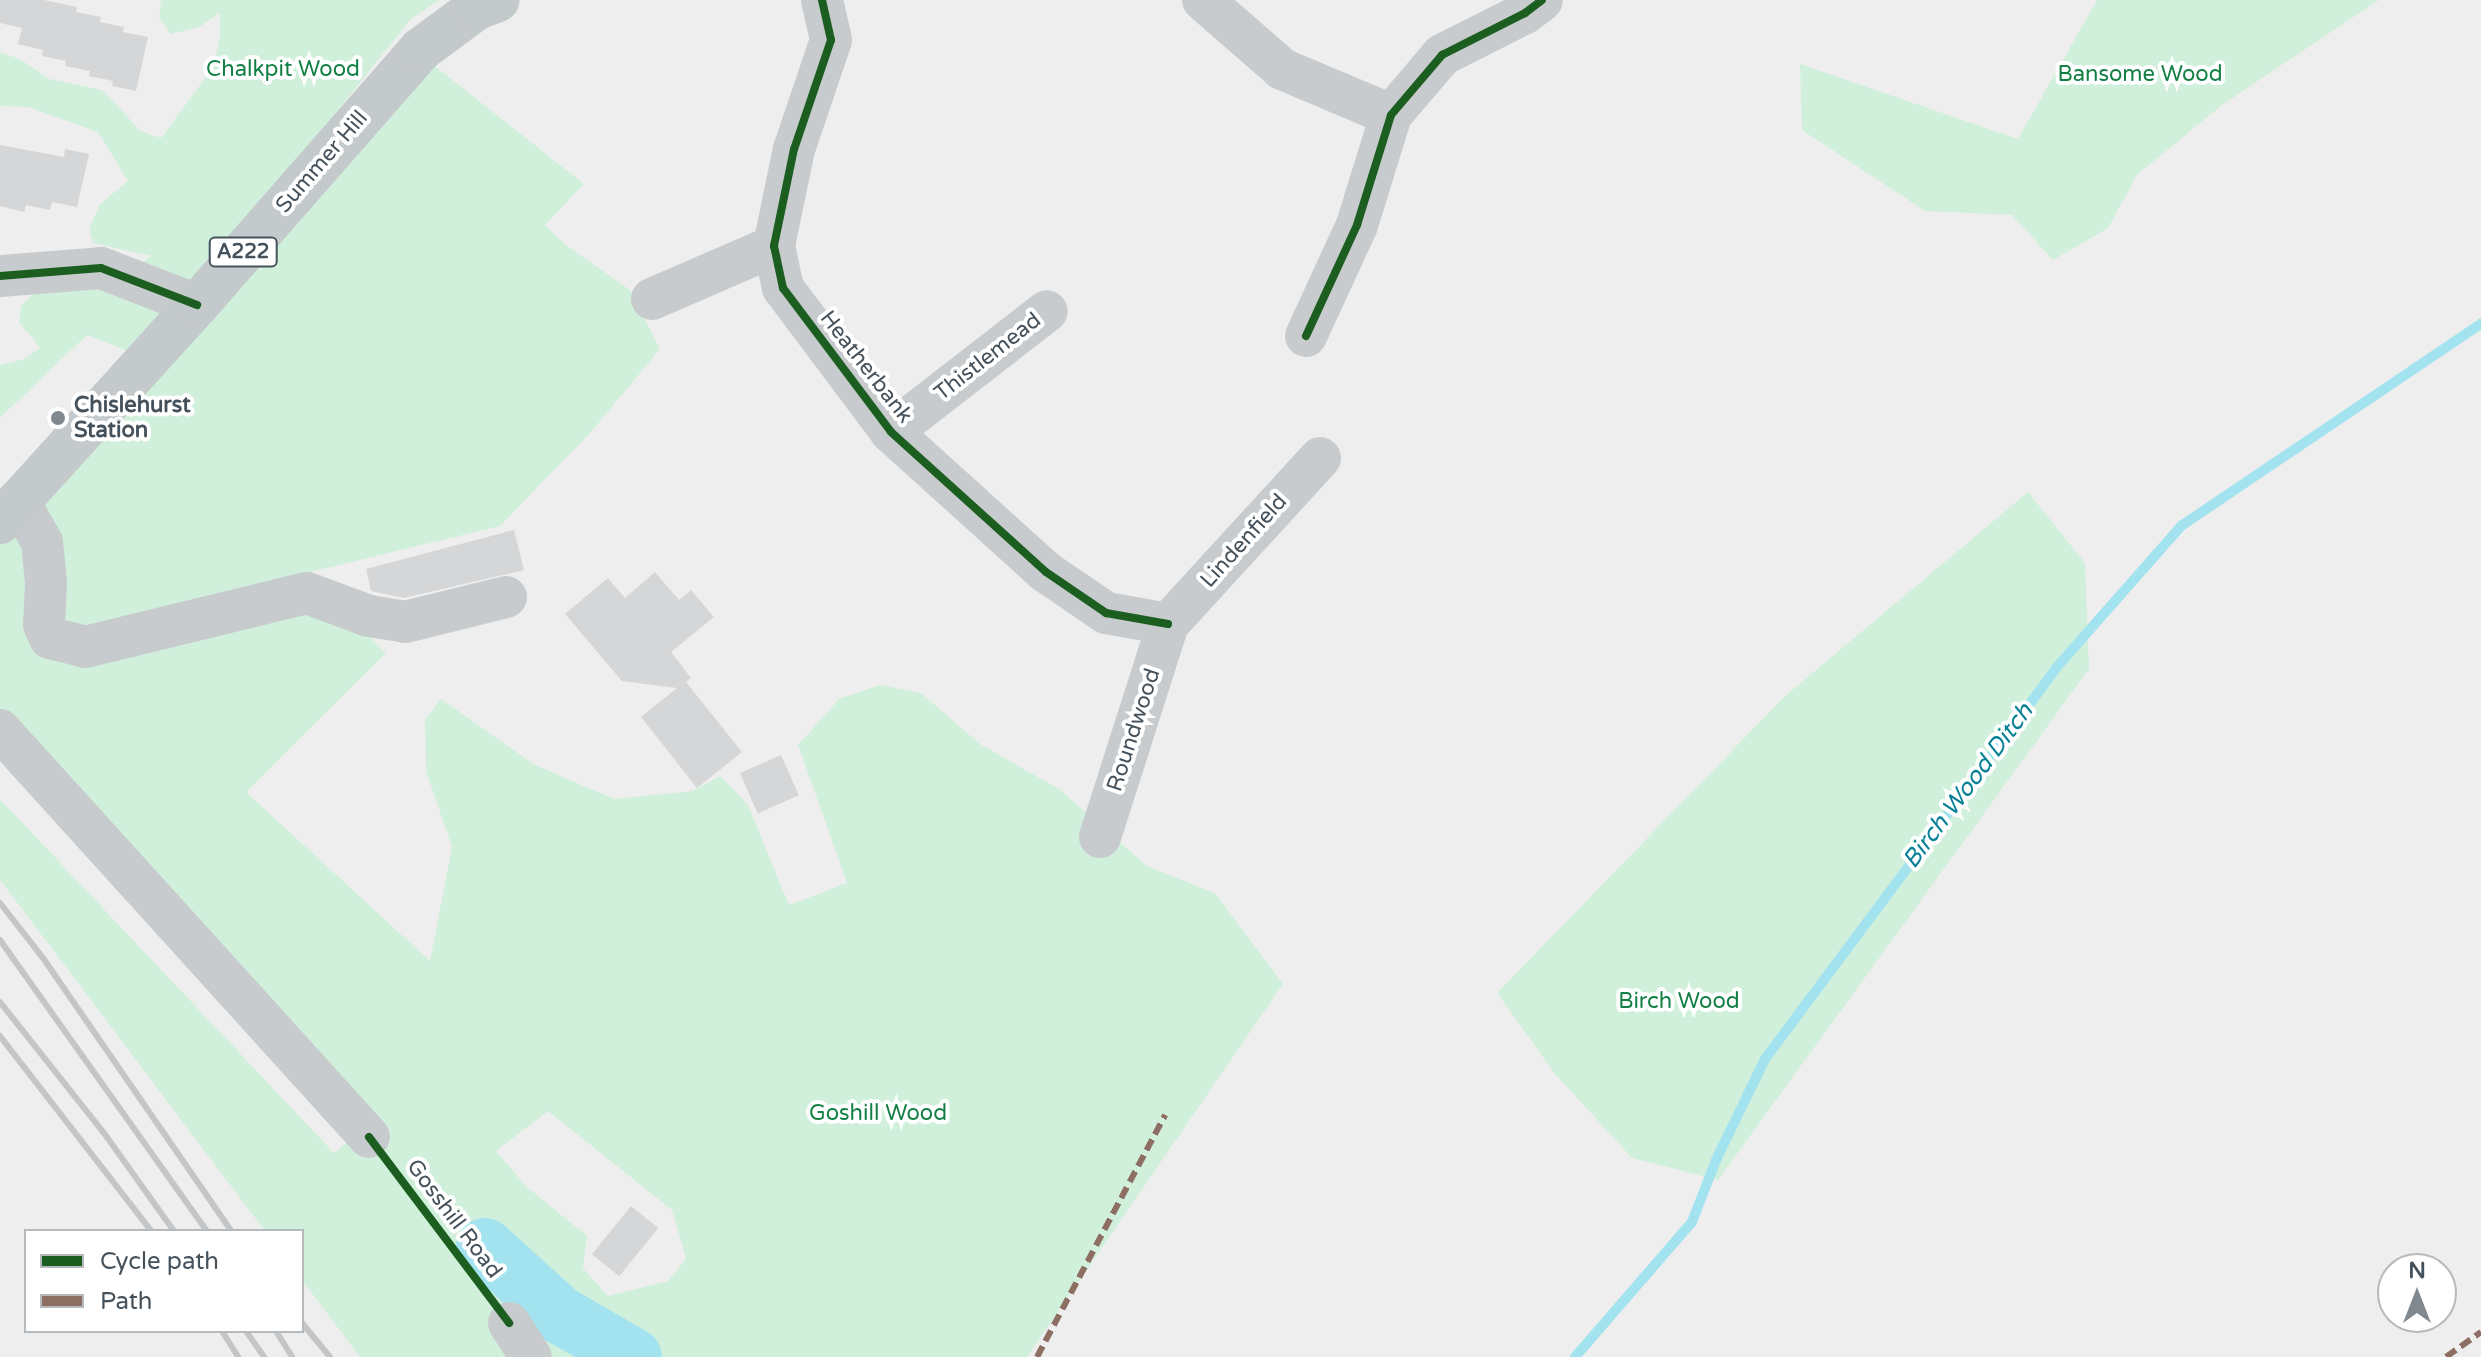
<!DOCTYPE html>
<style>
body{margin:0}
#map{position:relative;width:2481px;height:1357px;overflow:hidden;background:#efeeee;font-family:"Varela Round",sans-serif}
div>[style]{position:absolute}
.green>*{inset:0;background:#d1f0db}
.stream>*{height:10px;margin:-5px;padding:0 5px;transform-origin:5px;border-radius:5px;background:#a3e3ef}
.river>*{height:58px;margin:-29px;padding:0 29px;transform-origin:29px;border-radius:29px;background:#a3e3ef}
.building>*{inset:0;background:#d5d6d7;transform-origin:0 0}
.minor>*{height:42px;margin:-21px;padding:0 21px;transform-origin:21px;border-radius:21px;background:#c8cbcd}
.major>*{height:44px;margin:-22px;padding:0 22px;transform-origin:22px;border-radius:22px;background:#c4c9cb}
.rail>*{height:6px;margin:-3px;padding:0 3px;transform-origin:3px;border-radius:3px;background:#c3c5c7}
.quiet>*{height:6px;margin-top:-3px;transform-origin:0;background:repeating-linear-gradient(90deg,#8d6e63 0 12px,transparent 0 18px)}
.cycleway>*{height:8px;margin:-4px;padding:0 4px;transform-origin:4px;border-radius:4px;background:#1b5e20}
.dots>*{width:22px;height:22px;translate:-50% -50%;box-sizing:border-box;border:4px solid #fff;border-radius:50%}
span{translate:-50% -50%;white-space:nowrap;text-align:center;line-height:1.15;-webkit-text-stroke:8px #fff;paint-order:stroke}
.shield-label span{padding:2px 6px;background:#fff;border:2px solid;border-radius:6px;-webkit-text-stroke-width:0}
.shield-label{font-size:20px;color:#45525c;font-weight:700}
.park-label{font-size:22px;color:#128044}
.street-label{font-size:22px;color:#45525c}
.poi-label{font-size:22px;color:#45525c;font-weight:700}
.left{translate:0 -50%;text-align:left}
.water-label{font-size:24px;color:#078096;font-style:italic}
.legend{position:absolute;left:24px;top:1229px;width:280px;height:104px;box-sizing:border-box;background:#fff;border:2px solid #b5babe;margin:0;padding:10px 14px;list-style:none;font-size:24px;color:#45525c}
.legend li{display:flex;align-items:center;gap:16px;height:40px}
.legend b{width:40px;border:2px solid #b5babe}
.north{position:absolute;left:2377px;top:1253px;width:80px;height:80px;box-sizing:border-box;background:#fff;border:2px solid #b5babe;border-radius:50%;rotate:0deg;font-size:22px;font-weight:700;line-height:32px;text-align:center;color:#45525c}
.north::after{content:'';display:block;margin:auto;width:28px;height:36px;background:#80898f;clip-path:polygon(50% 0,100% 100%,50% 72%,0 100%)}
</style>
<div id="map">
<div class="green">
<i style="clip-path:polygon(161px 0,439px 0,410px 20px,243px 229px,130px 352px,87px 335px,0 418px,0 365px,24px 359px,40px 348px,19px 322px,21px 306px,34px 293px,135px 267px,151px 256px,93px 243px,89px 229px,100px 204px,128px 181px,98px 132px,28px 107px,0 106px,0 52px,20px 59px,49px 79px,102px 90px,141px 131px,161px 138px,214px 66px,220px 36px,220px 13px,199px 27px,171px 34px,159px 18px)"></i>
<i style="clip-path:polygon(2097px 0,2379px 0,2222px 105px,2137px 175px,2108px 228px,2053px 260px,2012px 215px,1925px 211px,1802px 130px,1800px 64px,2018px 139px)"></i>
<i style="clip-path:polygon(evenodd,426px 59px,584px 184px,545px 225px,566px 245px,630px 290px,660px 349px,591px 432px,500px 526px,306px 573px,386px 653px,246px 792px,430px 961px,452px 847px,426px 771px,425px 719px,441px 699px,535px 765px,614px 799px,692px 791px,721px 776px,748px 805px,789px 905px,847px 883px,798px 745px,839px 699px,880px 685px,921px 693px,980px 744px,1059px 789px,1147px 866px,1216px 894px,1283px 984px,1027px 1357px,360px 1357px,302px 1280px,302px 1231px,265px 1231px,0 880px,0 799px,334px 1153px,375px 1120px,0 745px,0 542px,426px 59px,548px 1111px,672px 1210px,686px 1259px,668px 1281px,608px 1296px,583px 1268px,587px 1236px,526px 1186px,496px 1151px,548px 1111px)"></i>
<i style="clip-path:polygon(2028px 492px,2085px 563px,2089px 669px,1718px 1180px,1632px 1158px,1555px 1074px,1497px 993px,1785px 696px)"></i>
</div>
<div class="stream">
<i style="left:1575px;top:1357px;width:179px;rotate:-49.1deg"></i>
<i style="left:1692px;top:1222px;width:66px;rotate:-68.8deg"></i>
<i style="left:1716px;top:1160px;width:112px;rotate:-64.1deg"></i>
<i style="left:1765px;top:1059px;width:487px;rotate:-53.3deg"></i>
<i style="left:2056px;top:668px;width:189px;rotate:-48.6deg"></i>
<i style="left:2181px;top:526px;width:362px;rotate:-34deg"></i>
</div>
<div class="river">
<i style="left:485px;top:1247px;width:101px;rotate:42.2deg"></i>
<i style="left:560px;top:1315px;width:84px;rotate:29.9deg"></i>
</div>
<div class="building">
<i style="clip-path:polygon(0 0,44px 0,77px 7px,76px 12px,101px 17px,100px 22px,124px 27px,123px 32px,148px 37px,136px 91px,112px 86px,113px 81px,89px 76px,90px 71px,65px 66px,66px 61px,42px 56px,43px 50px,18px 44px,22px 28px,0 23px)"></i>
<i style="clip-path:polygon(0 145px,64px 157px,65px 149px,89px 154px,77px 207px,52px 202px,50px 210px,26px 205px,24px 212px,0 206px)"></i>
<i style="clip-path:polygon(514px 530px,524px 570px,404px 598px,371px 591px,366px 569px)"></i>
<i style="clip-path:polygon(655px 572px,679px 600px,691px 590px,714px 617px,671px 652px,691px 678px,686px 682px,742px 752px,697px 788px,641px 717px,677px 688px,622px 681px,565px 614px,608px 578px,625px 598px)"></i>
<i style="left:781px;top:755px;width:44px;height:45px;rotate:66deg"></i>
<i style="left:631px;top:1206px;width:35px;height:62px;rotate:39deg"></i>
</div>
<div class="minor">
<i style="left:822px;top:0;width:41px;rotate:77.3deg"></i>
<i style="left:831px;top:40px;width:115px;rotate:108.7deg"></i>
<i style="left:794px;top:149px;width:99px;rotate:101.7deg"></i>
<i style="left:774px;top:246px;width:43px;rotate:77.9deg"></i>
<i style="left:783px;top:288px;width:180px;rotate:53.1deg"></i>
<i style="left:891px;top:432px;width:209px;rotate:42.1deg"></i>
<i style="left:1046px;top:572px;width:73px;rotate:34.3deg"></i>
<i style="left:1106px;top:613px;width:63px;rotate:10.1deg"></i>
<i style="left:1203px;top:0;width:105px;rotate:41.1deg"></i>
<i style="left:1282px;top:69px;width:118px;rotate:22.9deg"></i>
<i style="left:0;top:276px;width:101px;rotate:-4.5deg"></i>
<i style="left:101px;top:268px;width:103px;rotate:21.1deg"></i>
<i style="left:652px;top:299px;width:133px;rotate:-23.5deg"></i>
<i style="left:1306px;top:336px;width:122px;rotate:-65.3deg"></i>
<i style="left:1357px;top:225px;width:115px;rotate:-72.8deg"></i>
<i style="left:1391px;top:115px;width:79px;rotate:-49.6deg"></i>
<i style="left:1442px;top:55px;width:93px;rotate:-26.8deg"></i>
<i style="left:1525px;top:13px;width:21px;rotate:-37deg"></i>
<i style="left:891px;top:432px;width:197px;rotate:-37.8deg"></i>
<i style="left:18px;top:500px;width:48px;rotate:60.3deg"></i>
<i style="left:42px;top:542px;width:41px;rotate:84.4deg"></i>
<i style="left:46px;top:583px;width:42px;rotate:92.7deg"></i>
<i style="left:44px;top:625px;width:14px;rotate:65deg"></i>
<i style="left:50px;top:638px;width:36px;rotate:14deg"></i>
<i style="left:85px;top:647px;width:228px;rotate:-13.7deg"></i>
<i style="left:307px;top:593px;width:66px;rotate:20.4deg"></i>
<i style="left:369px;top:616px;width:36px;rotate:9deg"></i>
<i style="left:405px;top:622px;width:104px;rotate:-13.9deg"></i>
<i style="left:0;top:730px;width:549px;rotate:47.8deg"></i>
<i style="left:1100px;top:837px;width:224px;rotate:-72.3deg"></i>
<i style="left:1168px;top:624px;width:225px;rotate:-47.5deg"></i>
<i style="left:509px;top:1323px;width:40px;rotate:57.1deg"></i>
</div>
<div class="major">
<i style="left:0;top:522px;width:293px;rotate:-47.8deg"></i>
<i style="left:197px;top:305px;width:339px;rotate:-48.8deg"></i>
<i style="left:420px;top:50px;width:71px;rotate:-36.4deg"></i>
<i style="left:477px;top:8px;width:22px;rotate:-21deg"></i>
</div>
<div class="rail">
<i style="left:0;top:903px;width:70px;rotate:52deg"></i>
<i style="left:43px;top:958px;width:331px;rotate:55.4deg"></i>
<i style="left:0;top:940px;width:357px;rotate:54.6deg"></i>
<i style="left:0;top:1002px;width:167px;rotate:51.6deg"></i>
<i style="left:104px;top:1133px;width:120px;rotate:54.5deg"></i>
<i style="left:0;top:1036px;width:247px;rotate:52.2deg"></i>
<i style="left:302px;top:1323px;width:44px;rotate:50.5deg"></i>
<i style="left:222px;top:1331px;width:31px;rotate:58deg"></i>
<i style="left:246px;top:1331px;width:32px;rotate:55deg"></i>
<i style="left:276px;top:1331px;width:31px;rotate:58deg"></i>
</div>
<div class="quiet">
<i style="left:1037px;top:1357px;width:274px;rotate:-62.1deg"></i>
<i style="left:2446px;top:1357px;width:43px;rotate:-35.5deg"></i>
</div>
<div class="cycleway">
<i style="left:822px;top:0;width:41px;rotate:77.3deg"></i>
<i style="left:831px;top:40px;width:115px;rotate:108.7deg"></i>
<i style="left:794px;top:149px;width:99px;rotate:101.7deg"></i>
<i style="left:774px;top:246px;width:43px;rotate:77.9deg"></i>
<i style="left:783px;top:288px;width:180px;rotate:53.1deg"></i>
<i style="left:891px;top:432px;width:209px;rotate:42.1deg"></i>
<i style="left:1046px;top:572px;width:73px;rotate:34.3deg"></i>
<i style="left:1106px;top:613px;width:63px;rotate:10.1deg"></i>
<i style="left:0;top:276px;width:101px;rotate:-4.5deg"></i>
<i style="left:101px;top:268px;width:103px;rotate:21.1deg"></i>
<i style="left:1306px;top:336px;width:122px;rotate:-65.3deg"></i>
<i style="left:1357px;top:225px;width:115px;rotate:-72.8deg"></i>
<i style="left:1391px;top:115px;width:79px;rotate:-49.6deg"></i>
<i style="left:1442px;top:55px;width:93px;rotate:-26.8deg"></i>
<i style="left:1525px;top:13px;width:21px;rotate:-37deg"></i>
<i style="left:369px;top:1137px;width:233px;rotate:53deg"></i>
</div>
<div class="dots">
<i style="left:58px;top:418px;background:#80898f"></i>
</div>
<div class="shield-label">
<span style="left:243px;top:252px">A222</span>
</div>
<div class="park-label">
<span style="left:283px;top:70px">Chalkpit Wood</span>
<span style="left:2140px;top:75px">Bansome Wood</span>
<span style="left:1679px;top:1002px">Birch Wood</span>
<span style="left:878px;top:1114px">Goshill Wood</span>
</div>
<div class="street-label">
<span style="left:322px;top:162px;rotate:-49deg">Summer Hill</span>
<span style="left:988px;top:357px;rotate:-38deg">Thistlemead</span>
<span style="left:866px;top:367px;rotate:52deg">Heatherbank</span>
<span style="left:1244px;top:541px;rotate:-48deg">Lindenfield</span>
<span style="left:1134px;top:730px;rotate:-72deg">Roundwood</span>
<span style="left:454px;top:1219px;rotate:53deg">Gosshill Road</span>
</div>
<div class="poi-label">
<span class="left" style="left:74px;top:418px">Chislehurst<br>Station</span>
</div>
<div class="water-label">
<span style="left:1968px;top:786px;rotate:-53deg">Birch Wood Ditch</span>
</div>
<ul class="legend">
<li><b style="height:10px;background:#1b5e20"></b>Cycle path</li>
<li><b style="height:10px;background:#8d6e63"></b>Path</li>
</ul>
<div class="north">N</div>
</div>
